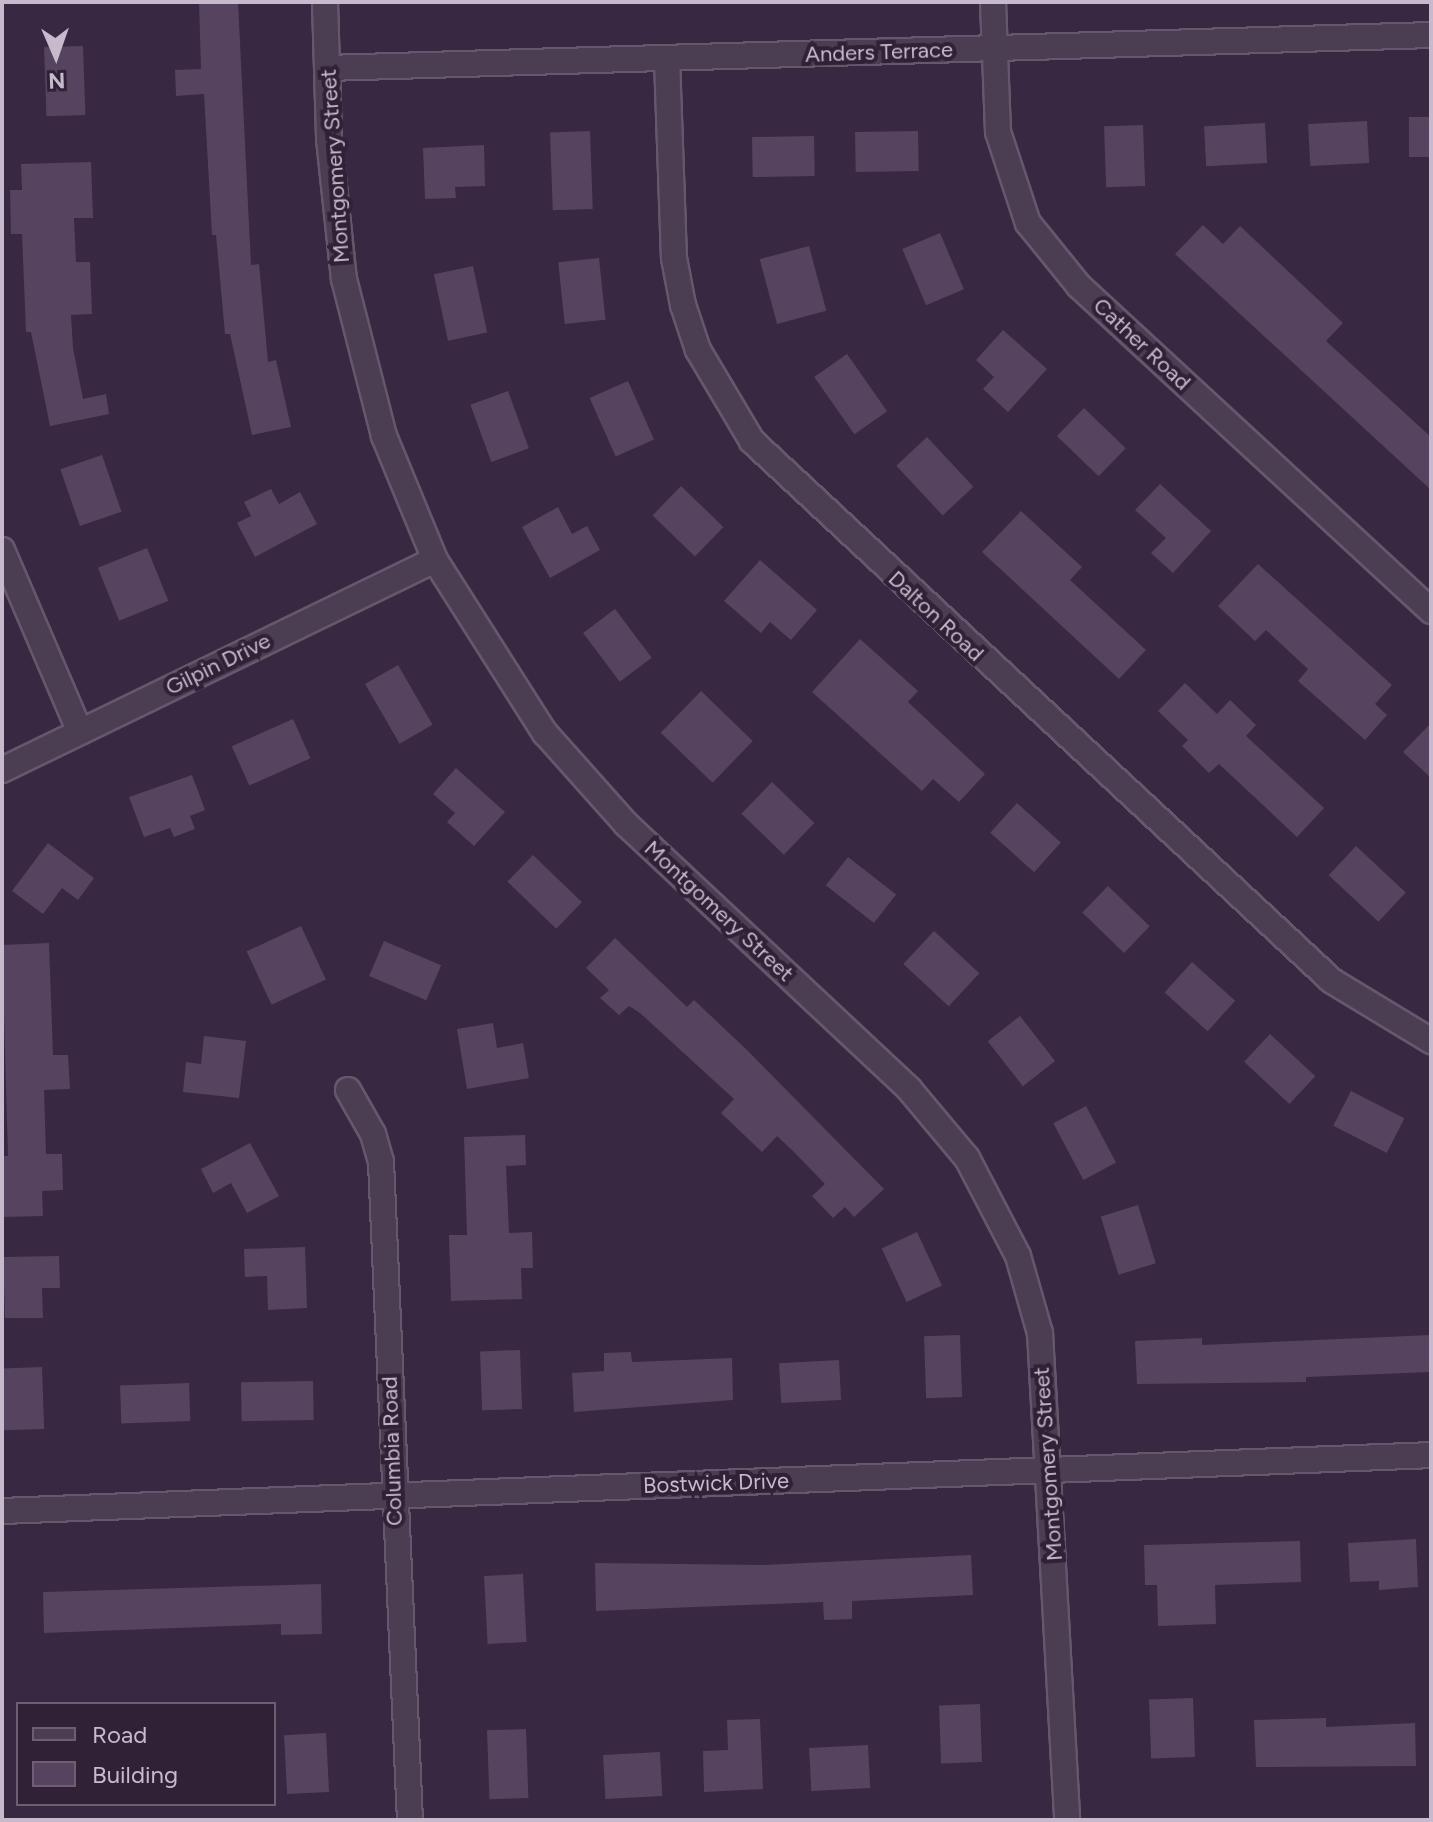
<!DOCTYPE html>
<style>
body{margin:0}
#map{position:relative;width:1433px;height:1822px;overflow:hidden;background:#392842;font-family:Figtree,sans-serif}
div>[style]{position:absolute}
.building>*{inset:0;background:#554360;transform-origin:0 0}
.roads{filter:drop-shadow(2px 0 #66586c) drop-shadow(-2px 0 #66586c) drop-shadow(0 2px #66586c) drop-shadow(0 -2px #66586c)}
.street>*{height:24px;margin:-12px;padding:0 12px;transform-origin:12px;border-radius:12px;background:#4b3d52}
span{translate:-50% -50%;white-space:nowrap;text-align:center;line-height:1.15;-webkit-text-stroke:8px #302137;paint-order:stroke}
.street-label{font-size:22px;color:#c6bacc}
.frame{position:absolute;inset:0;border:4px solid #c6bacc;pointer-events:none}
.legend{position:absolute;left:16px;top:1702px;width:260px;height:104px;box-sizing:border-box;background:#302137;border:2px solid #6c5e73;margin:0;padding:10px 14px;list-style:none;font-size:24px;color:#c6bacc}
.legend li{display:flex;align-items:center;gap:16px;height:40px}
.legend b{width:40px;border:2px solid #6c5e73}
.north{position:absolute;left:16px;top:16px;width:80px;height:80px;-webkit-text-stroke:6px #302137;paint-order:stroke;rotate:178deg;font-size:22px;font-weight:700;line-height:32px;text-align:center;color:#c6bacc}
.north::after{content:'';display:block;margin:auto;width:28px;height:36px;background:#c6bacc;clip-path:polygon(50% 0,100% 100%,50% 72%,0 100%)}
</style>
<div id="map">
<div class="building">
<i style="clip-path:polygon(199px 2px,238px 2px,251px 265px,259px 264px,268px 362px,276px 360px,291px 427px,252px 435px,230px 334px,225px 334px,216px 235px,212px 235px,204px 94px,176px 96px,175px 70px,201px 69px)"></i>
<i style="left:83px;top:46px;width:69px;height:39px;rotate:88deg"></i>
<i style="left:1431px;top:117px;width:40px;height:22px;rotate:90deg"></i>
<i style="left:1367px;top:121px;width:42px;height:59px;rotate:87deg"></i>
<i style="left:1265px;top:123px;width:40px;height:61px;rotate:87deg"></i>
<i style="left:1143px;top:125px;width:61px;height:39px;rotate:88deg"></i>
<i style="left:590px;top:131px;width:78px;height:40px;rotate:88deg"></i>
<i style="left:918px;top:131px;width:40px;height:63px;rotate:89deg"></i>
<i style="left:814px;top:136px;width:40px;height:62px;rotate:89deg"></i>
<i style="clip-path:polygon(484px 145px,485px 186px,455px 187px,456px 198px,425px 199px,423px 148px)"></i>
<i style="clip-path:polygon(91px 162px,93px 218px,74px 218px,76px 262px,90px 262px,92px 314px,71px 315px,73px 348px,83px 399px,106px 394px,109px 414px,50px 426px,31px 332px,26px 332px,22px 234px,11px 234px,10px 190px,22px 190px,21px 164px)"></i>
<i style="clip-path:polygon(1203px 225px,1223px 244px,1240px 226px,1343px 323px,1326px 341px,1431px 437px,1431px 490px,1175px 254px)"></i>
<i style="left:940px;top:233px;width:61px;height:41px;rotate:67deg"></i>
<i style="left:809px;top:246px;width:67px;height:51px;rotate:75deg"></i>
<i style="left:599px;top:258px;width:62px;height:41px;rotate:84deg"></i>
<i style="left:473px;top:266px;width:68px;height:40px;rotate:78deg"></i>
<i style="clip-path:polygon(1003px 330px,1047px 369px,1008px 412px,983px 389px,994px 377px,976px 360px)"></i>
<i style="left:847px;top:354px;width:70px;height:40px;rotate:55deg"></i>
<i style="left:628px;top:381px;width:64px;height:42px;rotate:66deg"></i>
<i style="left:508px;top:391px;width:61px;height:40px;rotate:70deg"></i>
<i style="left:1084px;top:408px;width:58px;height:39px;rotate:44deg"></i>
<i style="left:927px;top:437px;width:68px;height:42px;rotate:47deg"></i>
<i style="left:102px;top:455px;width:60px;height:44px;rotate:71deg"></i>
<i style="clip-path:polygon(1160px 484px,1211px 531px,1173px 573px,1151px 553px,1166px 538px,1135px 510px)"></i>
<i style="left:681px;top:486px;width:59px;height:41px;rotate:44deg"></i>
<i style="clip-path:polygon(271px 489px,279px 504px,300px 492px,317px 524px,255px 557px,237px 523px,251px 516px,244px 502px)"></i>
<i style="clip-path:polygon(558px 507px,572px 534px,587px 526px,600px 550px,550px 578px,522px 527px)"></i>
<i style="clip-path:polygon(1021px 511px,1082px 567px,1070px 580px,1146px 650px,1119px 679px,982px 552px)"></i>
<i style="left:147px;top:548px;width:57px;height:53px;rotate:68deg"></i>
<i style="clip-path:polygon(760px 560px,817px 610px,791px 640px,770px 622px,761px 633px,724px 601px)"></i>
<i style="clip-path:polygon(1258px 564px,1392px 685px,1375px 704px,1387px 715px,1365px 740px,1298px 681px,1308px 669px,1266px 630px,1255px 641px,1218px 606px)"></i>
<i style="left:615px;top:609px;width:61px;height:40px;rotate:53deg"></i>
<i style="clip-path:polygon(860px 639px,918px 691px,908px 702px,985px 774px,959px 802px,933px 779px,922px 791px,812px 692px)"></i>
<i style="left:398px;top:665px;width:69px;height:38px;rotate:60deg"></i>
<i style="clip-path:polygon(1185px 683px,1217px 714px,1230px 700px,1256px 725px,1246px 736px,1324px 808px,1297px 837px,1219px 764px,1209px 773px,1182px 746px,1188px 740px,1158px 711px)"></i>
<i style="left:701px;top:691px;width:72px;height:58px;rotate:44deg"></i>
<i style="left:293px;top:719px;width:43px;height:67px;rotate:66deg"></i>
<i style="clip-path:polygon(1431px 723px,1431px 778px,1403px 752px)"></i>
<i style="clip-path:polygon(456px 768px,505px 812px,474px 846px,447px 822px,455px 813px,433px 794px)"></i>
<i style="clip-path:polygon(192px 775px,205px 810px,190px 816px,195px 829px,174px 837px,170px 828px,144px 837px,129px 797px)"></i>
<i style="left:772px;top:782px;width:59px;height:44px;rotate:44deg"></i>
<i style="left:1017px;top:803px;width:59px;height:40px;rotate:42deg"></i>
<i style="clip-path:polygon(48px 843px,94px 878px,78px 900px,62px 888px,43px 914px,12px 891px)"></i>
<i style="left:1356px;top:846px;width:68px;height:40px;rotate:43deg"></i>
<i style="left:533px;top:855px;width:68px;height:37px;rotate:44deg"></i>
<i style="left:848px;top:857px;width:61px;height:36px;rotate:38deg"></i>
<i style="left:1108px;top:886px;width:58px;height:37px;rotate:44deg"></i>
<i style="left:301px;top:926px;width:59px;height:60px;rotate:65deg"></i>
<i style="left:934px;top:931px;width:62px;height:45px;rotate:43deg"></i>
<i style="clip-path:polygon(615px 938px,687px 1007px,694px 1000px,747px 1050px,884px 1189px,854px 1217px,845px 1207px,833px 1218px,812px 1196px,825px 1184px,794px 1152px,777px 1136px,762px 1152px,721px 1113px,734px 1099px,640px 1013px,629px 1006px,619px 1015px,600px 998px,609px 990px,586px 968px)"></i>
<i style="left:384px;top:941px;width:62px;height:38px;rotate:23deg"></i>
<i style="clip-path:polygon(49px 943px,53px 1055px,68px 1055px,70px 1089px,44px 1090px,46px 1154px,62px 1154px,63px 1190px,42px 1191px,43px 1216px,2px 1217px,2px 1156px,8px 1156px,2px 945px)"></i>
<i style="left:1192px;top:962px;width:58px;height:41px;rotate:42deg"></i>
<i style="left:1020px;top:1016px;width:57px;height:41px;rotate:52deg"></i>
<i style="clip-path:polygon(493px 1023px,497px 1048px,523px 1043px,529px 1078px,467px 1089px,457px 1029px)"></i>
<i style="left:1270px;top:1034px;width:62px;height:38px;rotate:43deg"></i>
<i style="clip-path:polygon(204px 1036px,246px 1041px,239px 1098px,183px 1092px,186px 1062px,201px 1064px)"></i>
<i style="left:1351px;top:1091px;width:60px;height:39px;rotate:27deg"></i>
<i style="left:1086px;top:1106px;width:64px;height:37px;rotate:62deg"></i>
<i style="clip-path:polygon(525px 1135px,526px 1165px,506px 1166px,509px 1233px,532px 1232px,533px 1268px,521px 1268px,522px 1299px,451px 1301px,449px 1235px,467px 1235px,464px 1137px)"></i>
<i style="clip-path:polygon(250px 1143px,279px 1196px,247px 1213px,231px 1183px,213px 1193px,201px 1169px)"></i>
<i style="left:1138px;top:1205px;width:61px;height:39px;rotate:73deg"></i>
<i style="left:917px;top:1232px;width:59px;height:39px;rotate:65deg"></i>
<i style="clip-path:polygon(305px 1247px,307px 1308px,268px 1310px,267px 1276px,245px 1277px,244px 1249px)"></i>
<i style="clip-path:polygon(59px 1256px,60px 1288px,42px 1288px,43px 1318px,5px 1318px,3px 1257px)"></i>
<i style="left:960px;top:1335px;width:62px;height:36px;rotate:88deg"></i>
<i style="clip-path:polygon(1431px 1335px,1431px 1372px,1306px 1377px,1306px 1382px,1137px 1384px,1135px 1341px,1202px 1338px,1202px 1345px)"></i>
<i style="left:520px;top:1350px;width:59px;height:40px;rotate:88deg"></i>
<i style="clip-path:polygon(631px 1352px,632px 1362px,732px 1358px,733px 1400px,574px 1412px,572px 1373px,604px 1371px,604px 1353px)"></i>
<i style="left:839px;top:1360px;width:40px;height:60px;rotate:87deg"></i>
<i style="left:42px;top:1367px;width:62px;height:40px;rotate:88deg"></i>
<i style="left:313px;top:1381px;width:39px;height:72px;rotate:89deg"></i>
<i style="left:189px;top:1383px;width:38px;height:69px;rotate:88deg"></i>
<i style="clip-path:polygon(1416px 1539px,1418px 1587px,1379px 1590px,1379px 1581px,1350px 1582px,1348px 1543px)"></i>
<i style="clip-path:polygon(1300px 1541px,1301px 1582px,1215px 1585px,1216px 1624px,1158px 1626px,1157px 1585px,1145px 1585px,1144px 1545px)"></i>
<i style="clip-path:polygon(971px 1555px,973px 1595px,852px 1601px,852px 1619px,824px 1620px,823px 1602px,596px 1611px,595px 1563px,764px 1565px)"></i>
<i style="left:523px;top:1574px;width:68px;height:39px;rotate:87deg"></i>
<i style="clip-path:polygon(321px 1584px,322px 1634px,281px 1635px,281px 1624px,44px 1633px,43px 1592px)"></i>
<i style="left:1193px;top:1698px;width:59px;height:44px;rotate:88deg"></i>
<i style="left:980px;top:1704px;width:58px;height:41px;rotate:88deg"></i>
<i style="clip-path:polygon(1326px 1718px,1326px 1727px,1415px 1723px,1416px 1766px,1256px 1767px,1254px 1720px)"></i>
<i style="clip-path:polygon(760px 1719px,763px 1789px,704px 1792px,703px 1751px,728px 1750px,727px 1720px)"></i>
<i style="left:526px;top:1729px;width:69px;height:39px;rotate:88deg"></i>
<i style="left:326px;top:1733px;width:59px;height:42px;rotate:87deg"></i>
<i style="left:868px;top:1745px;width:43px;height:59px;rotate:87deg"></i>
<i style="left:660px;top:1752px;width:44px;height:57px;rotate:87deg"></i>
</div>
<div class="roads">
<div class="street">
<i style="left:325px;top:2px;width:137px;rotate:88.3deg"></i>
<i style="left:329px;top:139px;width:141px;rotate:83.9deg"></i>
<i style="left:344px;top:279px;width:162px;rotate:75.7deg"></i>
<i style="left:384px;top:436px;width:134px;rotate:67.6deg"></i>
<i style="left:435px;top:560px;width:205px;rotate:57.6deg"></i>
<i style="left:545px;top:733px;width:122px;rotate:48.3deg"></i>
<i style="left:626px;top:824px;width:388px;rotate:43.1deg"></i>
<i style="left:909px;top:1089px;width:90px;rotate:50deg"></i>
<i style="left:967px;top:1158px;width:110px;rotate:62.5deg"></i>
<i style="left:1018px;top:1256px;width:80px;rotate:74.1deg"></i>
<i style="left:1040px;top:1333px;width:488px;rotate:86.8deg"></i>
<i style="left:993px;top:2px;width:130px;rotate:87.8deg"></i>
<i style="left:998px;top:132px;width:96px;rotate:71.8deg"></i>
<i style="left:1028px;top:223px;width:81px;rotate:51deg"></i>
<i style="left:1079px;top:286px;width:479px;rotate:42.7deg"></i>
<i style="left:667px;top:59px;width:199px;rotate:88deg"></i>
<i style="left:674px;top:258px;width:48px;rotate:79.2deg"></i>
<i style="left:683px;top:305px;width:47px;rotate:71.6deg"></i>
<i style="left:698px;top:350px;width:106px;rotate:59.3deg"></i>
<i style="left:752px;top:441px;width:792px;rotate:42.95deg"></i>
<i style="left:1332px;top:981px;width:116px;rotate:31.2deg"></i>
<i style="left:327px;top:68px;width:1104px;rotate:-1.71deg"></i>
<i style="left:2px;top:550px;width:198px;rotate:66.8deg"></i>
<i style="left:2px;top:770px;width:481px;rotate:-25.9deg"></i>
<i style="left:348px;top:1090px;width:51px;rotate:60.4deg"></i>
<i style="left:373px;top:1134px;width:29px;rotate:74deg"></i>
<i style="left:381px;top:1162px;width:659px;rotate:87.48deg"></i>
<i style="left:2px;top:1511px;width:1430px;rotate:-2.24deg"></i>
</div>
</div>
<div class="street-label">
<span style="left:879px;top:52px;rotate:-2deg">Anders Terrace</span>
<span style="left:335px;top:166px;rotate:-94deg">Montgomery Street</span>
<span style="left:1142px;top:344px;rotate:43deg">Cather Road</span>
<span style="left:936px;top:616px;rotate:43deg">Dalton Road</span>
<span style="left:218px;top:664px;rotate:-26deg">Gilpin Drive</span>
<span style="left:719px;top:911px;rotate:43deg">Montgomery Street</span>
<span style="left:392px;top:1451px;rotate:-92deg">Columbia Road</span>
<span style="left:1048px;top:1464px;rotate:-94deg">Montgomery Street</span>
<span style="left:716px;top:1483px;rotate:-2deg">Bostwick Drive</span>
</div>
<div class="frame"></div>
<ul class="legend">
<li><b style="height:10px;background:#4b3d52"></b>Road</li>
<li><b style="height:22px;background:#554360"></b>Building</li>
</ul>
<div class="north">N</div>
</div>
